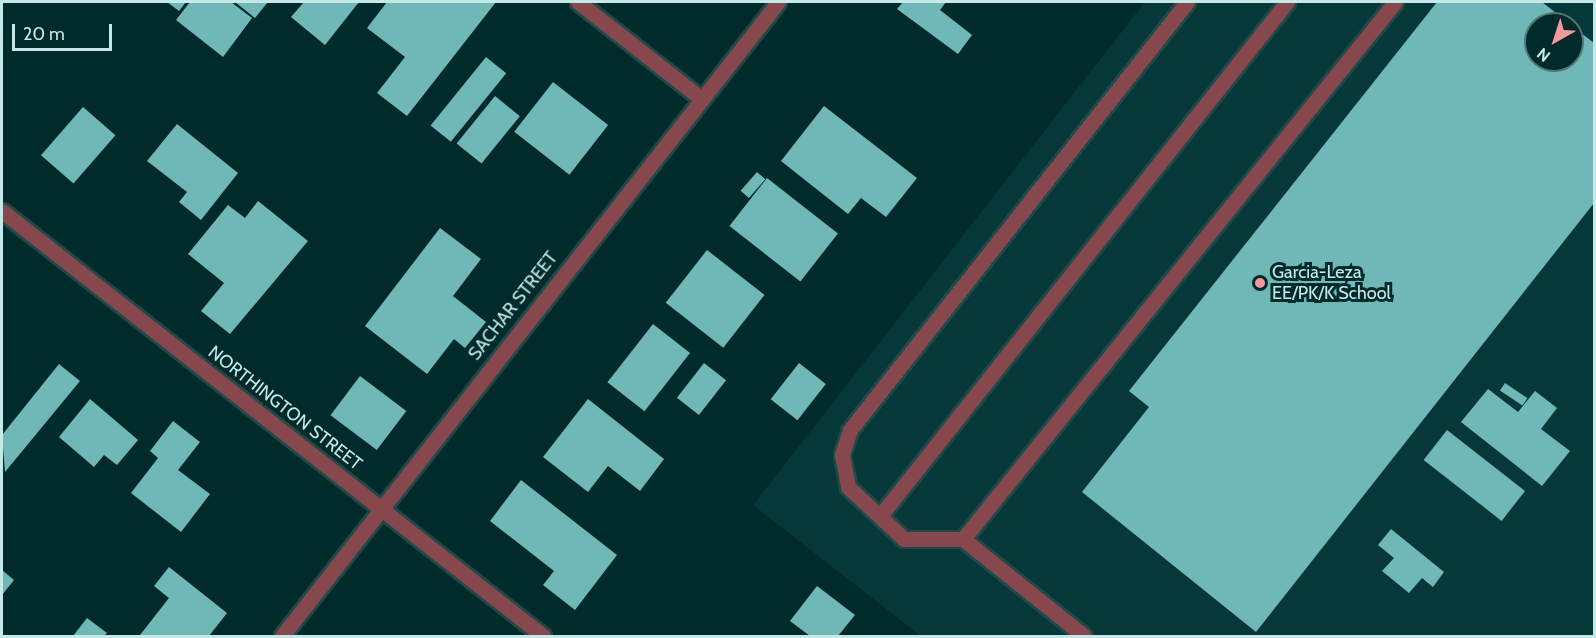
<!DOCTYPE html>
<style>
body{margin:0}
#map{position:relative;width:1596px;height:638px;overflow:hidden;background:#012b2b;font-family:Cabin,sans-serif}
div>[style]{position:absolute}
.built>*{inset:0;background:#063839}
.building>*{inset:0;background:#70b8b8;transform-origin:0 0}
.roads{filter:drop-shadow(2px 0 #204949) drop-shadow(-2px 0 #204949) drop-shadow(0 2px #204949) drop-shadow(0 -2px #204949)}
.lane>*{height:15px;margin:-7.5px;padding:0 7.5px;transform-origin:7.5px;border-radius:7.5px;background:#87484d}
.street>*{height:15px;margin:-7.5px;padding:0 7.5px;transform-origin:7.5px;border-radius:7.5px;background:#87484d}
.dots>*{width:16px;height:16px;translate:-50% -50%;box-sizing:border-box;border:3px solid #012b2b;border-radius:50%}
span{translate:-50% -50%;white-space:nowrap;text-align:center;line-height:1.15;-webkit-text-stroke:6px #012b2b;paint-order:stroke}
.poi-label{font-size:18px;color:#c5e8e8}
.left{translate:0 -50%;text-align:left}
.street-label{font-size:18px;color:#c5e8e8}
.frame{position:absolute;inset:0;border:3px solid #c5e8e8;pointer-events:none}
.north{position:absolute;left:1524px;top:12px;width:60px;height:60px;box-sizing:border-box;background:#012b2b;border:2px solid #4f7777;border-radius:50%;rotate:219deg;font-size:16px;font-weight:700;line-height:24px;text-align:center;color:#c5e8e8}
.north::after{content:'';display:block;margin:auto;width:21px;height:27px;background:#f49a9f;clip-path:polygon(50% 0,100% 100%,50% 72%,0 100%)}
.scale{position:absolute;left:12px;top:24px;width:100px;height:27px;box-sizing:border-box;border:3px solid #c5e8e8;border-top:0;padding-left:8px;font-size:18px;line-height:21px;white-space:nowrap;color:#c5e8e8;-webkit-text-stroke:4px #012b2b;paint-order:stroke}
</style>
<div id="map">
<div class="built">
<i style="clip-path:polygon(evenodd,1145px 2px,1594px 2px,1594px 636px,921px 636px,753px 505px,1145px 2px,1536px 24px,1572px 24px,1572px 60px,1536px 60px,1536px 24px)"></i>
</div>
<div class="building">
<i style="clip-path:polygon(167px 2px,186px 2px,179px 11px)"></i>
<i style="clip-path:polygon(190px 2px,231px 2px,252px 18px,223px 57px,176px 20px)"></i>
<i style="clip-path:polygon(235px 2px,268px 2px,255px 18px)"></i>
<i style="clip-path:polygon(304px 2px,359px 2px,325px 45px,291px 17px)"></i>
<i style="clip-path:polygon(387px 2px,496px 2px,407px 116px,377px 93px,405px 57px,367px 28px)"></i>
<i style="clip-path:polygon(903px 2px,946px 2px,940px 10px,972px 35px,958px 54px,897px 9px)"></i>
<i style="clip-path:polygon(1437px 2px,1542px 2px,1570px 24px,1536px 24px,1536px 60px,1572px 60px,1572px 26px,1594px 43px,1594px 203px,1256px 632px,1082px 492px,1149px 407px,1129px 391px)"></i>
<i style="left:486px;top:57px;width:26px;height:88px;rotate:39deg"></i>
<i style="left:553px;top:82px;width:70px;height:63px;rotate:38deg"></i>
<i style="left:495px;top:96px;width:32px;height:61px;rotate:39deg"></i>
<i style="clip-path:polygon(824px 106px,917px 178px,886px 217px,861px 198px,848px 214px,781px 161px)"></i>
<i style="left:83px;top:107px;width:43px;height:64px;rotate:41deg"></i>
<i style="clip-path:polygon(177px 124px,238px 173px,201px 220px,179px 202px,187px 192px,147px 161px)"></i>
<i style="left:757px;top:172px;width:11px;height:25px;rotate:41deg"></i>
<i style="left:767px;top:178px;width:90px;height:61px;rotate:38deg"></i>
<i style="clip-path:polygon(258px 201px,308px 241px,230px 334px,201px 311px,224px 283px,188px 254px,228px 205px,245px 218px)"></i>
<i style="clip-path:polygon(440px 228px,481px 259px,453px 296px,486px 322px,465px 348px,454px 339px,427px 374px,365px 326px)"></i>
<i style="left:707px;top:250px;width:73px;height:67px;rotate:38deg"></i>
<i style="left:653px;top:324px;width:47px;height:74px;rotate:38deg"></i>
<i style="left:704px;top:363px;width:28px;height:44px;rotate:38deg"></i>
<i style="left:799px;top:363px;width:34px;height:46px;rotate:38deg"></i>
<i style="clip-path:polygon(59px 364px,80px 381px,5px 472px,2px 435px)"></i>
<i style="left:360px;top:376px;width:58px;height:49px;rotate:37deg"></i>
<i style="left:1505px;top:383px;width:27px;height:9px;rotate:34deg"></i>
<i style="clip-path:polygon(1488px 389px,1518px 412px,1535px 391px,1557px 408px,1541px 429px,1570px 451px,1542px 486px,1461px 422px)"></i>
<i style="clip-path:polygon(90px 399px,138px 440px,117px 465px,104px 455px,94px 467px,59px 437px)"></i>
<i style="clip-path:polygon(588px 399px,664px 459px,640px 491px,608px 466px,588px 492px,543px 457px)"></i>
<i style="clip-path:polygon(173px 421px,200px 442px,178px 470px,210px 494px,181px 532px,131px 493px,158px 458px,150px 451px)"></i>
<i style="left:1447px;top:430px;width:99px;height:38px;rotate:38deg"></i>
<i style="clip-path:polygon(521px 480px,617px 555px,575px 610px,543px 585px,554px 571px,490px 521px)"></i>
<i style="clip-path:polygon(1391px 529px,1444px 572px,1433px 587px,1422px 578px,1409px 593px,1382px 571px,1394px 558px,1378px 545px)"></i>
<i style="clip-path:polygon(169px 567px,227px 613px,209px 636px,140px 635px,169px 598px,154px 586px)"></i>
<i style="clip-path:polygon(2px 570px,14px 580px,2px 595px)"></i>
<i style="clip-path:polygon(817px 586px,855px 615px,838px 636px,810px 636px,790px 621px)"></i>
<i style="clip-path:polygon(87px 618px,107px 633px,104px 636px,73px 636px)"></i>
</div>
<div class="roads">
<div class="lane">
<i style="left:1187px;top:2px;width:545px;rotate:128.22deg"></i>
<i style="left:850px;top:430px;width:26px;rotate:108deg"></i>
<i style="left:842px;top:455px;width:33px;rotate:79deg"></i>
<i style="left:848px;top:487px;width:76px;rotate:42.9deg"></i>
<i style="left:904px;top:539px;width:59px"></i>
<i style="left:963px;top:539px;width:689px;rotate:-51.18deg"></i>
<i style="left:880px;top:516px;width:656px;rotate:-51.63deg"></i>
<i style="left:963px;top:539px;width:155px;rotate:38.7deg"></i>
</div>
<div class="street">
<i style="left:578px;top:2px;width:154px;rotate:38.1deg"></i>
<i style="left:2px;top:211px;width:688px;rotate:38.15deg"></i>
<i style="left:282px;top:636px;width:805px;rotate:-51.96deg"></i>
</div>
</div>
<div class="dots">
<i style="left:1260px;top:283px;background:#f49a9f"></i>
</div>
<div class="poi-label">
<span class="left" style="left:1272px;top:283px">Garcia-Leza<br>EE/PK/K School</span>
</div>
<div class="street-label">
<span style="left:513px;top:306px;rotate:-52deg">SACHAR STREET</span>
<span style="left:285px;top:408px;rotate:38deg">NORTHINGTON STREET</span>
</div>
<div class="frame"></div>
<div class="north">N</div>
<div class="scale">20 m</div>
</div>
